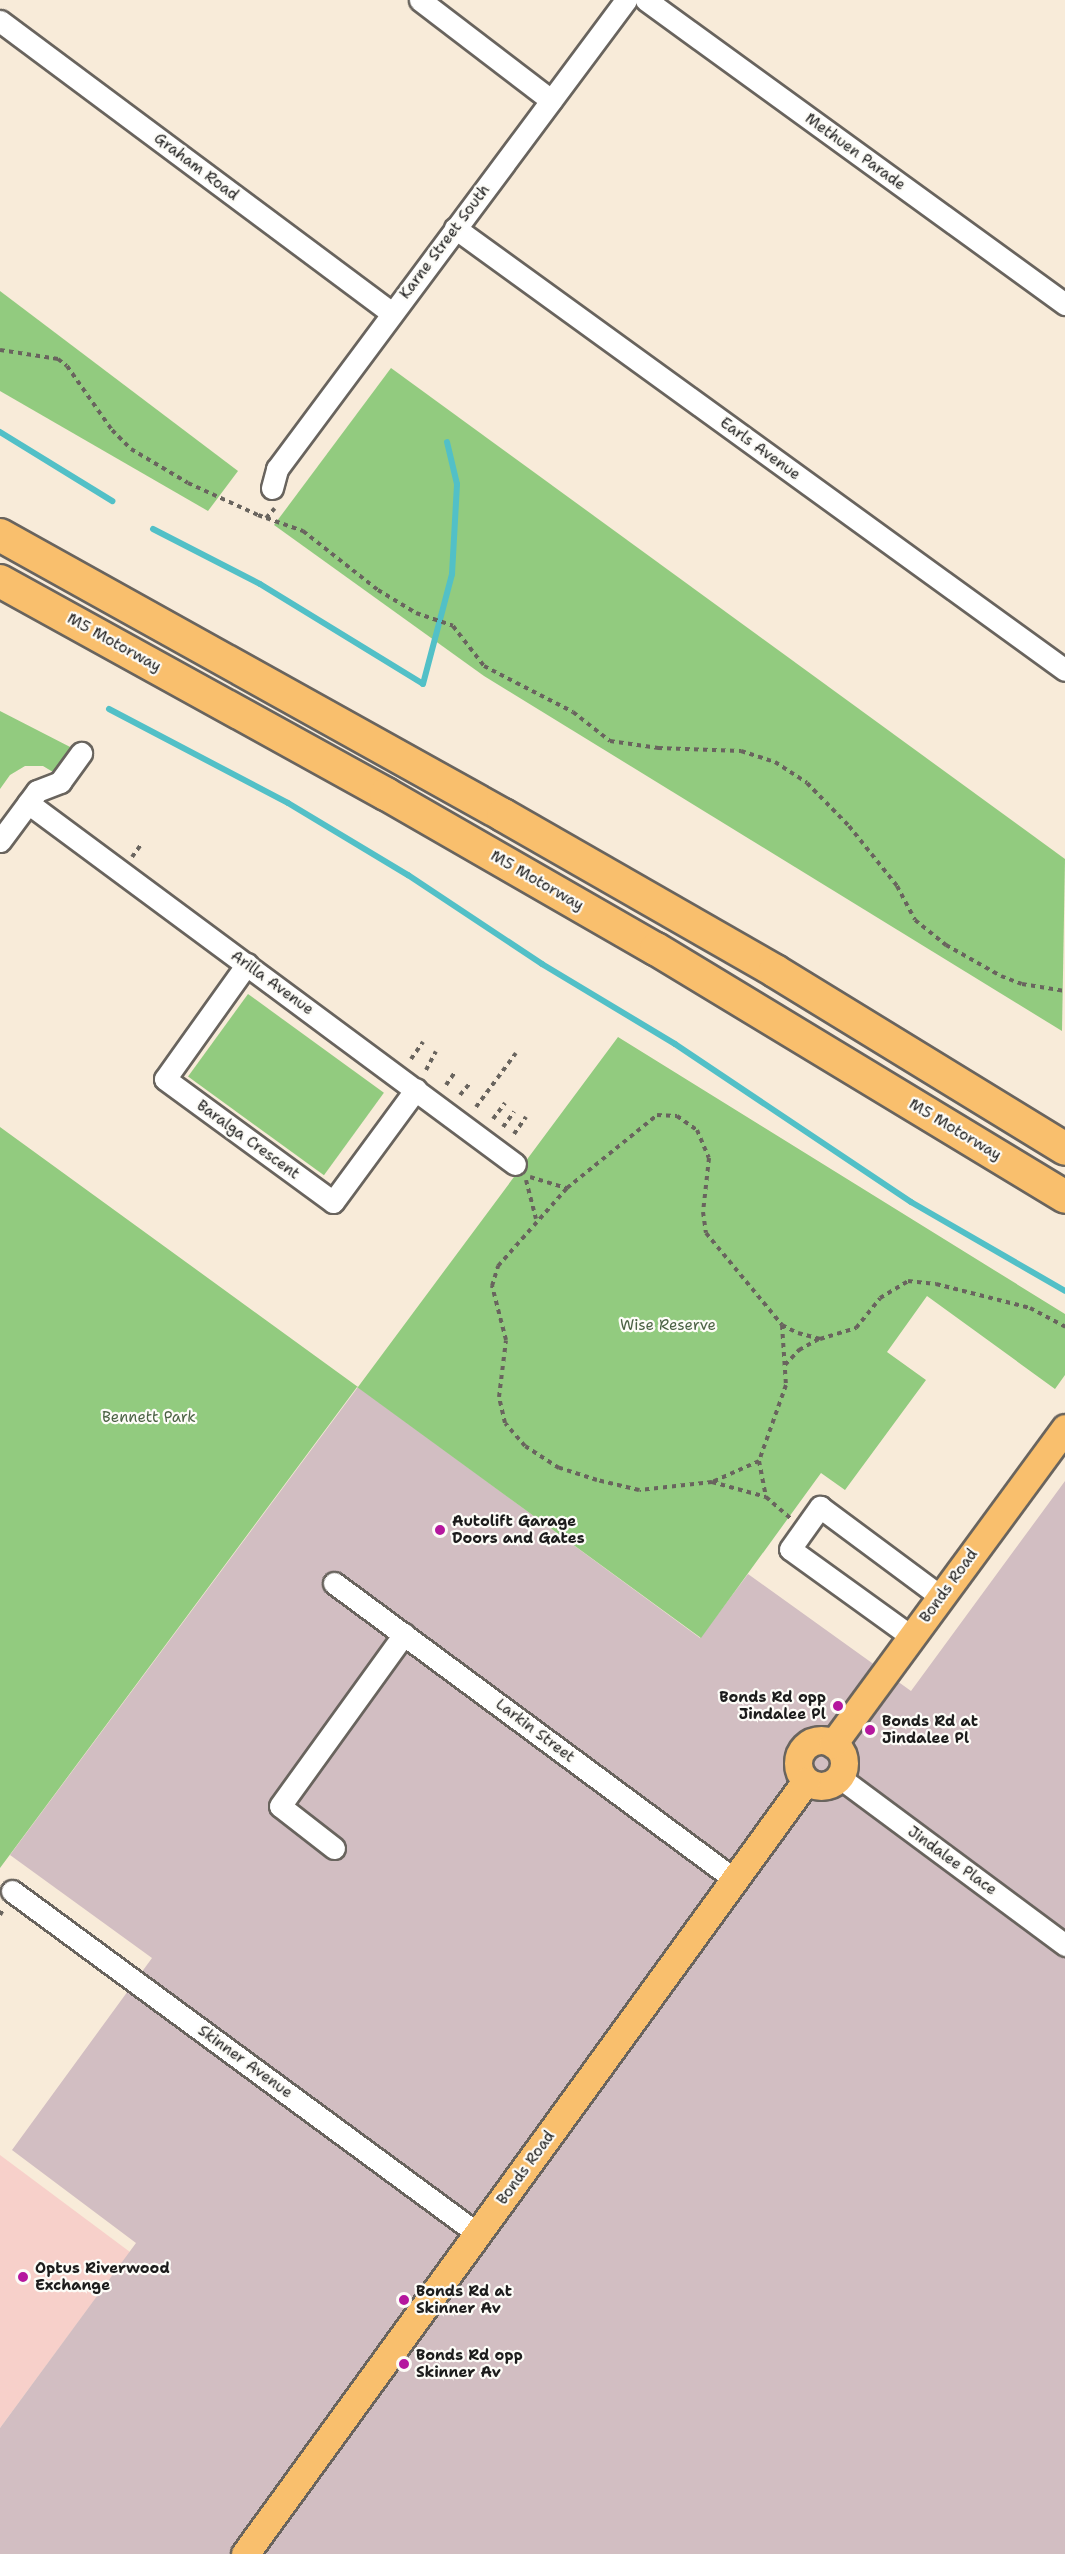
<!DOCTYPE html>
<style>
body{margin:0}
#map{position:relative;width:1065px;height:2554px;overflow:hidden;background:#f8ebd9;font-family:"Shantell Sans",sans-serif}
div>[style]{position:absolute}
.built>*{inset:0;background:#f7d0ca}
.industrial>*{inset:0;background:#d2bec2}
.green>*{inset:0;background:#92cb7f;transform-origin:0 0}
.stream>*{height:6px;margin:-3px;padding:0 3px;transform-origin:3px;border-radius:3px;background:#52c0c7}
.path>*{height:4px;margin-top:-2px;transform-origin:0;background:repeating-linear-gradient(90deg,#69645e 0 4.5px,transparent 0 9px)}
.roads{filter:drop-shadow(2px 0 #69645e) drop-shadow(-2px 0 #69645e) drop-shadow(0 2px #69645e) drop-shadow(0 -2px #69645e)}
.minor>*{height:21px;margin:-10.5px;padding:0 10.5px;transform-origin:10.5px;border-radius:10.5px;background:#fff}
.major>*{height:27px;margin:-13.5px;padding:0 13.5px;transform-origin:13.5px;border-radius:13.5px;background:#f9bf6d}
.major>.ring{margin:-13.5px;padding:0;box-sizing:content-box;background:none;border:27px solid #f9bf6d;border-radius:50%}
.highway>*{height:32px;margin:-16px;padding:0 16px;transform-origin:16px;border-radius:16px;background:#f9bf6d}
.dots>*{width:16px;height:16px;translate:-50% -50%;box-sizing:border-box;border:3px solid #fdfcf7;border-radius:50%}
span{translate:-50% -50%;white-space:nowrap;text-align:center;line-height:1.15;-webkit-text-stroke:4.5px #fdfcf7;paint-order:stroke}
.street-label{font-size:15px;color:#1c1c1c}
.park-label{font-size:15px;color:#4b6244}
.poi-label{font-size:15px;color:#1c1c1c;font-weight:700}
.left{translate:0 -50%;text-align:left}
.right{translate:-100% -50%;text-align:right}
</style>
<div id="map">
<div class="built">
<i style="clip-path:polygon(0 2155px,130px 2252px,0 2428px)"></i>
</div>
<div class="industrial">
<i style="clip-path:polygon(358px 1387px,700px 1638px,748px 1574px,911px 1691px,1065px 1481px,1065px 2554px,0 2554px,0 2428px,136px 2243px,12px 2150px,152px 1958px,10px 1855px)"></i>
</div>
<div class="green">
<i style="clip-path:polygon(0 291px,238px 471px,208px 511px,0 391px)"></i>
<i style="clip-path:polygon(391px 368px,1065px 859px,1062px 1031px,484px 676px,274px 525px)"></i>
<i style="clip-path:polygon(0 711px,76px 750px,58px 775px,43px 766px,25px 766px,10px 775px,0 789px)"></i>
<i style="left:248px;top:994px;width:168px;height:102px;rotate:36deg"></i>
<i style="clip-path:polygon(618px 1037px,1065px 1314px,1065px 1375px,1055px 1389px,927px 1296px,887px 1352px,926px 1380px,845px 1490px,821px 1473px,701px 1638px,357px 1387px,0 1868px,0 1127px,358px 1387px)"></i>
</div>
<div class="stream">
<i style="left:0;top:432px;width:132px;rotate:31.6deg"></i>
<i style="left:153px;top:529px;width:120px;rotate:27.2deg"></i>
<i style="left:260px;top:584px;width:191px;rotate:31.5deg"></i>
<i style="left:423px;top:684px;width:114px;rotate:-75.2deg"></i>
<i style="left:452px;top:574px;width:90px;rotate:-86.8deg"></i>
<i style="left:457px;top:484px;width:43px;rotate:-103.4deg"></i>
<i style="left:109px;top:709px;width:202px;rotate:27.7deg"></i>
<i style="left:288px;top:803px;width:140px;rotate:31deg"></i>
<i style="left:408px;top:875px;width:161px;rotate:33.6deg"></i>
<i style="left:542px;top:964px;width:155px;rotate:31deg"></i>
<i style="left:675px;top:1044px;width:284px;rotate:33.8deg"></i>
<i style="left:911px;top:1202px;width:178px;rotate:30deg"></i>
</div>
<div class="path">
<i style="left:0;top:350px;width:59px;rotate:8.8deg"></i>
<i style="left:58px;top:359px;width:11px;rotate:38deg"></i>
<i style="left:67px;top:366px;width:78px;rotate:54.9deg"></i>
<i style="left:112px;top:430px;width:27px;rotate:45deg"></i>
<i style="left:131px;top:449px;width:66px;rotate:30.8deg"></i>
<i style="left:188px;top:483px;width:77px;rotate:24.6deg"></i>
<i style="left:258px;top:515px;width:48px;rotate:19.6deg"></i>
<i style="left:303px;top:531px;width:95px;rotate:38.2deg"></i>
<i style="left:378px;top:590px;width:44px;rotate:31.2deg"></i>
<i style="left:416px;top:613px;width:39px;rotate:19deg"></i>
<i style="left:453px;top:626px;width:51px;rotate:52.2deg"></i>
<i style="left:484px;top:666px;width:100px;rotate:27.3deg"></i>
<i style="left:573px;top:712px;width:47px;rotate:38.1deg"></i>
<i style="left:610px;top:741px;width:49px;rotate:8.3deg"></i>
<i style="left:658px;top:748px;width:83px;rotate:2.1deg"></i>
<i style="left:741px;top:751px;width:36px;rotate:18deg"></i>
<i style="left:775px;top:762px;width:38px;rotate:33deg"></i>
<i style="left:807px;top:783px;width:60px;rotate:45.7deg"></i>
<i style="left:849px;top:826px;width:77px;rotate:51.3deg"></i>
<i style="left:897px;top:886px;width:38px;rotate:62deg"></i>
<i style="left:915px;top:920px;width:40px;rotate:39deg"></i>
<i style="left:946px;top:945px;width:63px;rotate:29.4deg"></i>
<i style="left:1001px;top:976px;width:22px;rotate:21deg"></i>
<i style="left:1022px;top:984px;width:44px;rotate:9.2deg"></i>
<i style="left:266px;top:518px;width:13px;rotate:-48deg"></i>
<i style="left:132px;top:857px;width:14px;rotate:-54deg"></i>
<i style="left:411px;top:1059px;width:21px;rotate:-55deg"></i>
<i style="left:426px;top:1070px;width:21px;rotate:-62deg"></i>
<i style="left:446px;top:1085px;width:16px;rotate:-55deg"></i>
<i style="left:460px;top:1095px;width:16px;rotate:-50deg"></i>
<i style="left:476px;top:1107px;width:67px;rotate:-53.5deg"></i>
<i style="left:493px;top:1119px;width:20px;rotate:-53deg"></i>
<i style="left:503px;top:1127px;width:19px;rotate:-54deg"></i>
<i style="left:514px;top:1134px;width:21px;rotate:-55deg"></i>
<i style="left:530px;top:1177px;width:39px;rotate:17deg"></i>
<i style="left:526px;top:1180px;width:40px;rotate:75.6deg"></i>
<i style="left:782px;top:1325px;width:60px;rotate:86.2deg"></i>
<i style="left:786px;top:1385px;width:81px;rotate:109.6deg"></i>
<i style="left:759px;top:1461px;width:51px;rotate:155.9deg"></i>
<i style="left:712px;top:1482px;width:73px;rotate:173.7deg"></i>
<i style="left:639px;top:1490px;width:43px;rotate:-166.6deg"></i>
<i style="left:597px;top:1480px;width:40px;rotate:-162deg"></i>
<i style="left:559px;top:1468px;width:40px;rotate:-147.1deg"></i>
<i style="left:525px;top:1446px;width:30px;rotate:-131deg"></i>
<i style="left:505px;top:1423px;width:27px;rotate:-103deg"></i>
<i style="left:499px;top:1397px;width:57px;rotate:-83deg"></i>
<i style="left:506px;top:1340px;width:56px;rotate:-104.5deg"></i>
<i style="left:492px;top:1286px;width:21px;rotate:-73deg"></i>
<i style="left:498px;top:1266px;width:104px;rotate:-48.5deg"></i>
<i style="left:567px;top:1188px;width:116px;rotate:-39deg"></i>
<i style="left:657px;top:1115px;width:20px;rotate:3deg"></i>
<i style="left:677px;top:1116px;width:24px;rotate:35deg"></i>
<i style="left:697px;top:1130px;width:30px;rotate:67deg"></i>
<i style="left:709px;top:1158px;width:54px;rotate:96.3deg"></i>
<i style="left:703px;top:1212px;width:21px;rotate:82deg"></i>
<i style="left:706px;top:1233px;width:119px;rotate:50.4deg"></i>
<i style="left:782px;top:1325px;width:18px;rotate:27deg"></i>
<i style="left:798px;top:1333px;width:23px;rotate:15deg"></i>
<i style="left:820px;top:1339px;width:38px;rotate:-17deg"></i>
<i style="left:856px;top:1328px;width:38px;rotate:-51deg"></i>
<i style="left:880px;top:1298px;width:33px;rotate:-31deg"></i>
<i style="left:908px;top:1281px;width:28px;rotate:6deg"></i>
<i style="left:936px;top:1284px;width:97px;rotate:14.3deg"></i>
<i style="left:1030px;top:1308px;width:40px;rotate:28deg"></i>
<i style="left:785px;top:1365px;width:21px;rotate:-47deg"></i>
<i style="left:799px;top:1350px;width:23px;rotate:-29deg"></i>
<i style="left:759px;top:1461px;width:37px;rotate:79deg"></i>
<i style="left:766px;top:1497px;width:32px;rotate:41deg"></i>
<i style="left:712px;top:1482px;width:56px;rotate:15.5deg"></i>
<i style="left:0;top:1915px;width:8px;rotate:-60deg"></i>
</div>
<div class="roads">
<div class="minor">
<i style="left:420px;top:0;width:165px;rotate:37.4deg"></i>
<i style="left:646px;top:0;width:518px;rotate:35.96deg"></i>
<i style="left:0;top:21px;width:489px;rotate:36.7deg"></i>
<i style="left:455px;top:228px;width:753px;rotate:35.93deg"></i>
<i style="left:272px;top:488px;width:20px;rotate:-75deg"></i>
<i style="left:277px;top:469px;width:585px;rotate:-53.35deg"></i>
<i style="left:28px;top:803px;width:606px;rotate:36.55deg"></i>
<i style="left:0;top:841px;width:62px;rotate:-53.5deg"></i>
<i style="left:37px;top:791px;width:25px;rotate:-21deg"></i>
<i style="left:60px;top:782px;width:36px;rotate:-54deg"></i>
<i style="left:247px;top:964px;width:141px;rotate:125.5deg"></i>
<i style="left:165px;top:1079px;width:208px;rotate:36.2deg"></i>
<i style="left:333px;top:1202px;width:140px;rotate:-53.7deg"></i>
<i style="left:334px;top:1583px;width:499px;rotate:36.5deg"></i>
<i style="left:912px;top:1637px;width:150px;rotate:-144.2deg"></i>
<i style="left:790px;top:1549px;width:52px;rotate:-54.5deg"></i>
<i style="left:820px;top:1507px;width:151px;rotate:36.6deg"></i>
<i style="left:839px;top:1777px;width:282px;rotate:36.6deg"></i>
<i style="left:334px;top:1848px;width:68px;rotate:-142.1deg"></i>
<i style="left:280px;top:1806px;width:212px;rotate:-54.2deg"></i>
<i style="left:12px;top:1891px;width:579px;rotate:36.35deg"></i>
</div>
<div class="major">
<i class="ring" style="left:798px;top:1740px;width:19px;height:19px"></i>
<i style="left:833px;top:1744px;width:392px;rotate:-53.7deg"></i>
<i style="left:245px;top:2554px;width:955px;rotate:-54.03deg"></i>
</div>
<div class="highway">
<i style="left:0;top:535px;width:576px;rotate:29.1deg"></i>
<i style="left:503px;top:815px;width:314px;rotate:29.8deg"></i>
<i style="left:775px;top:971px;width:340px;rotate:31.5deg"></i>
<i style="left:0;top:581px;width:441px;rotate:28.9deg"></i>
<i style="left:386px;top:794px;width:311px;rotate:29.9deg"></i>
<i style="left:656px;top:949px;width:478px;rotate:31.2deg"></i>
</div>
</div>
<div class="dots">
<i style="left:440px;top:1530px;background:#b5179e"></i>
<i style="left:838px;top:1706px;background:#b5179e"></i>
<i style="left:870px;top:1730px;background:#b5179e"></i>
<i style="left:23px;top:2277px;background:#b5179e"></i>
<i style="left:404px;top:2300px;background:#b5179e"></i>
<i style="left:404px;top:2364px;background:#b5179e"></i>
</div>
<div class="street-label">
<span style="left:855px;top:152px;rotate:36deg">Methuen Parade</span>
<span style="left:196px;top:167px;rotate:37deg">Graham Road</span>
<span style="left:445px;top:242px;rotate:-53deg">Karne Street South</span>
<span style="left:760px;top:449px;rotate:36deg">Earls Avenue</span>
<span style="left:114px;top:643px;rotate:29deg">M5 Motorway</span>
<span style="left:537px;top:881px;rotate:30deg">M5 Motorway</span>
<span style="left:272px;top:983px;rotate:36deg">Arilla Avenue</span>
<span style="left:955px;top:1130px;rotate:31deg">M5 Motorway</span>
<span style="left:248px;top:1140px;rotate:36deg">Baralga Crescent</span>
<span style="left:949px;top:1586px;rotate:-54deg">Bonds Road</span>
<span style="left:535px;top:1731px;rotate:37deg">Larkin Street</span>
<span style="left:952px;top:1861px;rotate:36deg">Jindalee Place</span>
<span style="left:245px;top:2062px;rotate:36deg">Skinner Avenue</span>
<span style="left:526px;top:2168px;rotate:-54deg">Bonds Road</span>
</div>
<div class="park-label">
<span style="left:668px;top:1326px">Wise Reserve</span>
<span style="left:149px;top:1418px">Bennett Park</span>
</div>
<div class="poi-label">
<span class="left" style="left:452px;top:1530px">Autolift Garage<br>Doors and Gates</span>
<span class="right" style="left:826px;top:1706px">Bonds Rd opp<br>Jindalee Pl</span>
<span class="left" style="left:882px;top:1730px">Bonds Rd at<br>Jindalee Pl</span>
<span class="left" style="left:35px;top:2277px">Optus Riverwood<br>Exchange</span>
<span class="left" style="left:416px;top:2300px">Bonds Rd at<br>Skinner Av</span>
<span class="left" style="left:416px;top:2364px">Bonds Rd opp<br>Skinner Av</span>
</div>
</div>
